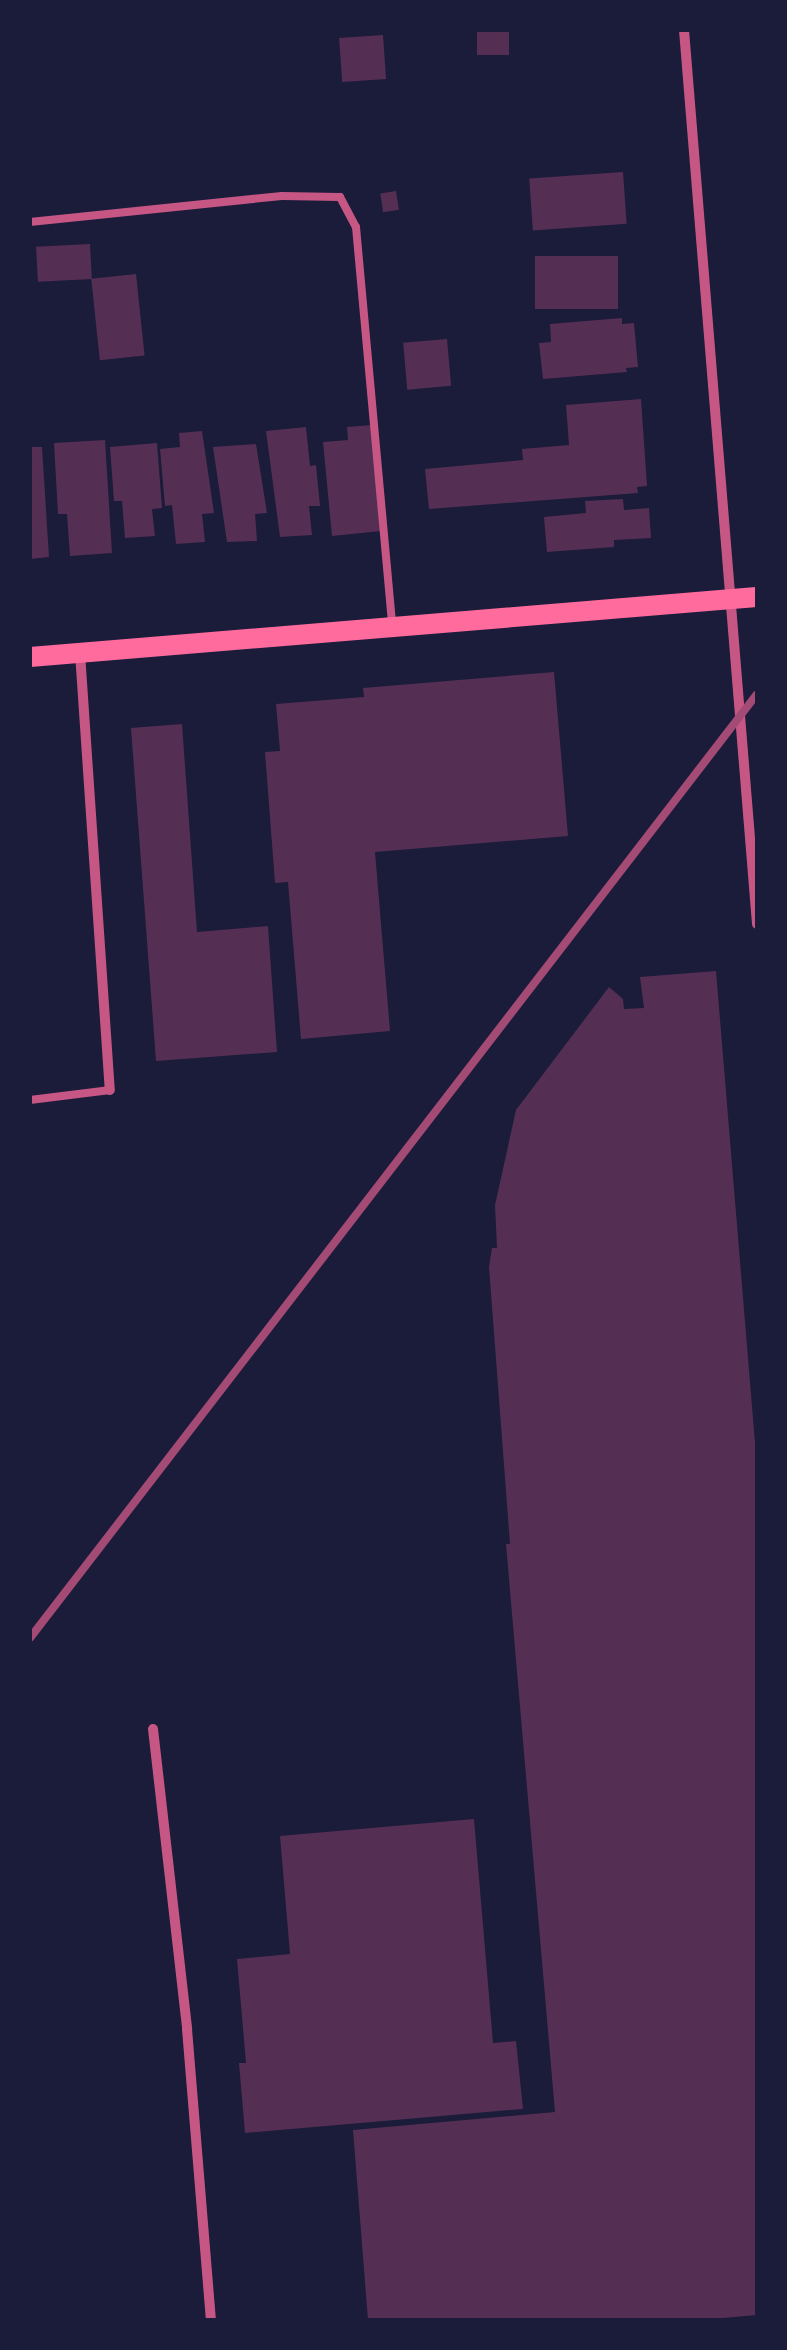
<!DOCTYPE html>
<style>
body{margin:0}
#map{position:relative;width:787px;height:2350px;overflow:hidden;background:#1b1b3a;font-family:Inter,sans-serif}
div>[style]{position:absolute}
.building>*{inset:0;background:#542f53;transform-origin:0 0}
.service>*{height:8px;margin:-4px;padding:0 4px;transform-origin:4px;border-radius:4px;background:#c65784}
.minor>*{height:10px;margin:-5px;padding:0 5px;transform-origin:5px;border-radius:5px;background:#c65784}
.secondary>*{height:20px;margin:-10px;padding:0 10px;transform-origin:10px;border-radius:10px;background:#ff6b9d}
.rail>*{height:8px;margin:-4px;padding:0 4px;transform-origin:4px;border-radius:4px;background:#a44b75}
span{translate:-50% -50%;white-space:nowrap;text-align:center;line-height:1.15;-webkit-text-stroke:10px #1b1b3a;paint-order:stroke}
.frame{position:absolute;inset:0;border:32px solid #1b1b3a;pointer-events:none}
</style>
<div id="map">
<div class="building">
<i style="left:477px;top:30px;width:32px;height:25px"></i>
<i style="left:383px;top:35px;width:44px;height:44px;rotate:86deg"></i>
<i style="left:623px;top:172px;width:52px;height:94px;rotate:86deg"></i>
<i style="left:396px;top:191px;width:19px;height:16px;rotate:81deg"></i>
<i style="left:90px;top:244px;width:35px;height:54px;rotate:87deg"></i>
<i style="left:618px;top:256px;width:53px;height:83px;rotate:90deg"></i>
<i style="left:136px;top:274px;width:82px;height:45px;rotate:84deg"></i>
<i style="clip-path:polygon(622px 318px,622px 324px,634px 323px,638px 367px,626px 368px,627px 372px,543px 379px,539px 343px,551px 342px,550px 324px)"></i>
<i style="left:447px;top:339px;width:47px;height:44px;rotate:85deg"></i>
<i style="clip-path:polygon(641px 399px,647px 486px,637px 487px,638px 493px,429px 509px,425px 469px,523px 460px,522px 449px,569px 445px,566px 405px)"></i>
<i style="clip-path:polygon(372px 425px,381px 531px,332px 536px,323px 442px,348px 440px,347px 427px)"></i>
<i style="clip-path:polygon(306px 427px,310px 466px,316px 465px,320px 506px,309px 506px,312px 535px,280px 537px,266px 431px)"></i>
<i style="clip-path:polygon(202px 431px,214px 513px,202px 514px,205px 542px,176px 544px,172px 505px,165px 506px,160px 449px,180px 447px,179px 433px)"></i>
<i style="clip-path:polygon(105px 440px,112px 553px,70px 556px,67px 514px,58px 514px,54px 443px)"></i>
<i style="clip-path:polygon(157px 443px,162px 508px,152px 509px,155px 536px,125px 538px,122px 501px,114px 501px,110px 447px)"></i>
<i style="clip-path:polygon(256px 444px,267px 513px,255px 514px,257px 541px,227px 542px,213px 447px)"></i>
<i style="clip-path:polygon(30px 447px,42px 447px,49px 557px,30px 559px)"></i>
<i style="clip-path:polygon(623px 499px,624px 510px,649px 508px,651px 538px,614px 540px,614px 547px,547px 552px,544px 517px,586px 513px,585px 501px)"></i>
<i style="clip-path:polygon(554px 672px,568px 836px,375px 852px,390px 1031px,301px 1039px,288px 882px,275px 883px,265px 752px,280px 751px,276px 704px,364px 697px,363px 688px)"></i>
<i style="clip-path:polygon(182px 724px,197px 932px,268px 926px,277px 1052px,156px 1061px,131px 728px)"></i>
<i style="clip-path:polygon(716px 971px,757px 1467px,757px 2315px,701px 2320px,368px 2320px,353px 2130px,555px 2112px,506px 1544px,510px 1544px,489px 1267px,492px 1248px,497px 1248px,495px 1205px,516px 1110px,609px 987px,623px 999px,624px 1009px,644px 1008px,640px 977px)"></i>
<i style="clip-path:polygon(474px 1819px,493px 2043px,516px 2041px,523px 2109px,245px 2133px,239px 2063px,246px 2063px,237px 1959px,290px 1954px,280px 1836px)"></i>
</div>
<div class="service">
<i style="left:30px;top:222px;width:253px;rotate:-5.9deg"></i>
<i style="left:282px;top:196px;width:58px;rotate:1deg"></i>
<i style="left:340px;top:197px;width:34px;rotate:62deg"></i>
<i style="left:356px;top:227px;width:398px;rotate:84.8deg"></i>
<i style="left:30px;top:1100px;width:81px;rotate:-7.1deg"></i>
</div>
<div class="minor">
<i style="left:684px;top:30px;width:897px;rotate:85.33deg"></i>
<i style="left:80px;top:653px;width:438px;rotate:86.1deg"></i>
<i style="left:153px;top:1729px;width:302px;rotate:83.5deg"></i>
<i style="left:187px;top:2029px;width:292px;rotate:85.3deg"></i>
</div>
<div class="secondary">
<i style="left:30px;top:657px;width:729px;rotate:-4.72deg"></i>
</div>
<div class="rail">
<i style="left:30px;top:1638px;width:1191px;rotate:-52.4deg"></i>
</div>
<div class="frame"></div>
</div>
